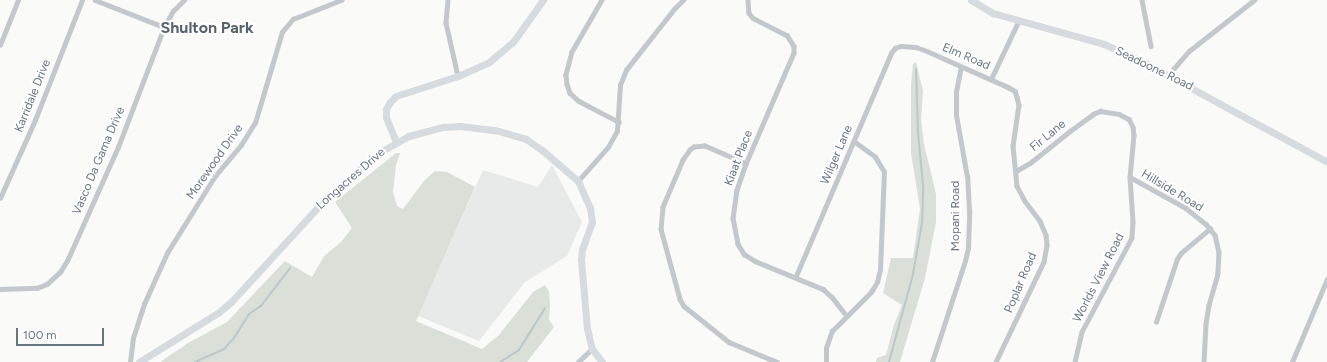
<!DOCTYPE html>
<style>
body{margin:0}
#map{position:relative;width:1327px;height:362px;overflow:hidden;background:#fafaf8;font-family:Figtree,sans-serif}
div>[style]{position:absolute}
.built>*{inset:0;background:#e8e9e9}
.green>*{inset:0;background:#dadfd7}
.stream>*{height:2px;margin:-1px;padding:0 1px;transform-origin:1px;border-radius:1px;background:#bbc7cb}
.street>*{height:4.5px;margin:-2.25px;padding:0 2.25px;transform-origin:2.25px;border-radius:2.25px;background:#c3c8cc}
.secondary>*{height:7px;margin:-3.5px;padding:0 3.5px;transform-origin:3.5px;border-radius:3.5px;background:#d6dbdf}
span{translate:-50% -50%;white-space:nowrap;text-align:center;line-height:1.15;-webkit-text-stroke:4px #fff;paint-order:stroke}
.street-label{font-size:12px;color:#657683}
.district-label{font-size:16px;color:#57646e;font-weight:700}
.scale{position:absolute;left:16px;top:328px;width:88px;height:18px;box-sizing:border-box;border:2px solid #657683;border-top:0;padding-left:5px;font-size:12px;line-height:14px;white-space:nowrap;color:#657683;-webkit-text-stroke:3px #fff;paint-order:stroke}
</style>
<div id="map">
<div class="built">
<i style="clip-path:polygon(552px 165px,582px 222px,567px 256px,525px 282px,479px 341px,418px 316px,483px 170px,538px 187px)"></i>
</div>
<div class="green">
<i style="clip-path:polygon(916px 62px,923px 91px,921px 120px,924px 144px,936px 194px,936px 222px,925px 278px,900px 362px,876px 362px,877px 358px,886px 355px,894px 325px,902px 305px,883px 293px,891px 258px,913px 258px,920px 209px,911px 153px,911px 85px,913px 64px)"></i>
<i style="clip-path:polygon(396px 153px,400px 153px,396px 165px,393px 192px,397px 206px,403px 209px,424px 181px,435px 171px,447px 172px,475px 187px,416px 321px,482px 349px,499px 335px,533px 292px,545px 285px,549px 292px,550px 304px,549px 320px,554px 327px,527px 362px,160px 362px,188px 343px,227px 322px,285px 261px,312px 277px,324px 256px,341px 242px,352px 228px,335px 202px)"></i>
</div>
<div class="stream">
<i style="left:195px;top:362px;width:32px;rotate:-24deg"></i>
<i style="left:224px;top:349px;width:15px;rotate:-48deg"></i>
<i style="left:234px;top:338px;width:28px;rotate:-58deg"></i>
<i style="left:249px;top:314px;width:14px;rotate:-34deg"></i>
<i style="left:261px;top:306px;width:48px;rotate:-52.7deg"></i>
<i style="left:500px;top:362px;width:22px;rotate:-32deg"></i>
<i style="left:519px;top:350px;width:49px;rotate:-58.2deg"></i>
<i style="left:889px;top:362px;width:91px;rotate:-74.7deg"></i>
<i style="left:913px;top:274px;width:52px;rotate:-80deg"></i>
<i style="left:922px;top:223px;width:38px;rotate:-88deg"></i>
<i style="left:923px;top:185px;width:52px;rotate:-95.5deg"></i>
<i style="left:918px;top:133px;width:64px;rotate:-91.8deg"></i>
</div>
<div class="street">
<i style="left:95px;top:0;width:74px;rotate:21.4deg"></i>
<i style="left:448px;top:0;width:23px;rotate:95deg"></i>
<i style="left:446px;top:23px;width:54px;rotate:77.2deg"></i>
<i style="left:602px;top:0;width:60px;rotate:120deg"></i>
<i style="left:572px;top:52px;width:24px;rotate:105deg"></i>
<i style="left:566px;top:75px;width:9px;rotate:84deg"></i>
<i style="left:567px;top:84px;width:9px;rotate:72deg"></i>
<i style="left:570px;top:93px;width:12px;rotate:42deg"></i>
<i style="left:579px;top:101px;width:45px;rotate:27.7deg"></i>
<i style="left:748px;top:0;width:13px;rotate:86deg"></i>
<i style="left:749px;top:13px;width:6px;rotate:51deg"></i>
<i style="left:753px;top:18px;width:38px;rotate:27deg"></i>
<i style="left:787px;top:35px;width:13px;rotate:58deg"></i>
<i style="left:794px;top:46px;width:7px;rotate:90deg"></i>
<i style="left:794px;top:53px;width:121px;rotate:113.4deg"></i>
<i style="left:746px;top:164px;width:28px;rotate:109deg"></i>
<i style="left:737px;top:190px;width:28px;rotate:98deg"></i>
<i style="left:733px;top:218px;width:26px;rotate:79deg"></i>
<i style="left:738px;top:244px;width:12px;rotate:59deg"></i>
<i style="left:744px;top:254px;width:13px;rotate:32deg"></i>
<i style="left:755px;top:261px;width:74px;rotate:22.4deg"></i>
<i style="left:823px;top:289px;width:12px;rotate:42deg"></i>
<i style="left:832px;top:297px;width:24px;rotate:52deg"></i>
<i style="left:1142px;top:0;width:47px;rotate:78.9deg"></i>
<i style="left:0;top:45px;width:48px;rotate:-68.2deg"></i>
<i style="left:1169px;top:74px;width:30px;rotate:-49deg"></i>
<i style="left:1189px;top:51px;width:83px;rotate:-38.1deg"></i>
<i style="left:991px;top:79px;width:65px;rotate:-64.6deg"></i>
<i style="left:746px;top:164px;width:45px;rotate:-156.3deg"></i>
<i style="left:705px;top:146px;width:11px;rotate:175deg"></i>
<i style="left:694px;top:147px;width:5px;rotate:143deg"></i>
<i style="left:690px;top:150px;width:12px;rotate:125deg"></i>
<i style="left:683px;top:160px;width:51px;rotate:113.1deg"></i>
<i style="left:663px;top:207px;width:22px;rotate:95deg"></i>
<i style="left:661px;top:229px;width:73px;rotate:74.8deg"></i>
<i style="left:680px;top:299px;width:8px;rotate:60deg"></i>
<i style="left:684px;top:306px;width:58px;rotate:38.7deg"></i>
<i style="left:729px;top:342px;width:52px;rotate:22.6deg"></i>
<i style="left:1016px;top:171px;width:16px;rotate:-30deg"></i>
<i style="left:1030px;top:163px;width:51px;rotate:-38.7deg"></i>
<i style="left:1070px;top:131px;width:29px;rotate:-36deg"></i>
<i style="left:1093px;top:114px;width:8px;rotate:-23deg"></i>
<i style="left:1100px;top:111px;width:19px;rotate:9deg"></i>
<i style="left:1119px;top:114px;width:11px;rotate:27deg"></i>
<i style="left:1129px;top:119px;width:9px;rotate:63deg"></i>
<i style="left:1133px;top:127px;width:8px;rotate:83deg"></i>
<i style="left:1134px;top:135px;width:42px;rotate:95.4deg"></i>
<i style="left:1130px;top:177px;width:45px;rotate:86.2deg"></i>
<i style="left:1133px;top:222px;width:16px;rotate:94deg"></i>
<i style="left:1132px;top:238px;width:106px;rotate:118deg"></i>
<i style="left:1082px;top:332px;width:31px;rotate:103deg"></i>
<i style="left:1130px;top:177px;width:64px;rotate:29deg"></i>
<i style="left:1186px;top:208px;width:26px;rotate:39deg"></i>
<i style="left:1206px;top:224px;width:14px;rotate:51deg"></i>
<i style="left:1215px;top:235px;width:17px;rotate:77deg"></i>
<i style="left:1219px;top:252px;width:22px;rotate:93deg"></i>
<i style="left:1218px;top:274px;width:32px;rotate:106deg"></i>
<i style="left:1209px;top:305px;width:19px;rotate:99deg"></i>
<i style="left:1206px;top:324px;width:38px;rotate:93deg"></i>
<i style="left:578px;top:181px;width:45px;rotate:-48.6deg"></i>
<i style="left:608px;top:147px;width:18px;rotate:-61deg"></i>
<i style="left:617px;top:131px;width:46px;rotate:-86.3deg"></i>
<i style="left:620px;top:85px;width:16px;rotate:-68deg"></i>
<i style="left:626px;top:70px;width:78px;rotate:-51.8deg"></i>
<i style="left:674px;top:9px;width:13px;rotate:-45deg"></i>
<i style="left:0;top:198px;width:85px;rotate:-65.8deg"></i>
<i style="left:35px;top:120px;width:129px;rotate:-68.6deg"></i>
<i style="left:796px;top:276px;width:242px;rotate:-66.9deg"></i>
<i style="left:891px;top:53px;width:6px;rotate:-51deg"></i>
<i style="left:895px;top:48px;width:6px;rotate:-18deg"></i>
<i style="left:901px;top:46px;width:15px;rotate:4deg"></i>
<i style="left:916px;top:47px;width:12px;rotate:20deg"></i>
<i style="left:927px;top:51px;width:89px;rotate:24deg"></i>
<i style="left:1008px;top:87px;width:8px;rotate:30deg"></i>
<i style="left:1015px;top:91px;width:6px;rotate:72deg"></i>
<i style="left:1017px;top:97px;width:8px;rotate:76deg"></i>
<i style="left:1019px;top:105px;width:41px;rotate:98.3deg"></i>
<i style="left:1013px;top:146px;width:40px;rotate:84.3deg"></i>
<i style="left:1017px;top:186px;width:17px;rotate:62deg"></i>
<i style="left:1025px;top:201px;width:25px;rotate:53deg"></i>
<i style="left:1040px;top:221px;width:15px;rotate:67deg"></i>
<i style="left:1046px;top:235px;width:10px;rotate:84deg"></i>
<i style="left:1047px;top:245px;width:17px;rotate:100deg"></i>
<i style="left:1044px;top:262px;width:111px;rotate:115.6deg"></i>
<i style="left:0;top:289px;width:37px;rotate:-2deg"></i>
<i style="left:37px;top:288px;width:11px;rotate:-22deg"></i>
<i style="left:47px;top:284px;width:18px;rotate:-43deg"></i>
<i style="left:60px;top:272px;width:13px;rotate:-58deg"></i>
<i style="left:67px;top:261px;width:125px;rotate:-65.9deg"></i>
<i style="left:118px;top:147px;width:129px;rotate:-69deg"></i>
<i style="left:164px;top:27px;width:18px;rotate:-61deg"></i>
<i style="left:173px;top:11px;width:16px;rotate:-45deg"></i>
<i style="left:1156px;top:322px;width:66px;rotate:-71.6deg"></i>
<i style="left:1177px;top:259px;width:7px;rotate:-56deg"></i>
<i style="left:1181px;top:253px;width:38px;rotate:-40deg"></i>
<i style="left:130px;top:362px;width:24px;rotate:-83deg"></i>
<i style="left:133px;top:338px;width:36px;rotate:-72deg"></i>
<i style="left:144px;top:304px;width:56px;rotate:-65.7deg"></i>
<i style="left:167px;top:253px;width:91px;rotate:-58.1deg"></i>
<i style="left:215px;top:176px;width:40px;rotate:-50deg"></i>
<i style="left:241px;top:145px;width:26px;rotate:-58deg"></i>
<i style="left:255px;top:123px;width:95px;rotate:-73.5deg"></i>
<i style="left:282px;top:32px;width:17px;rotate:-50deg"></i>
<i style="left:293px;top:19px;width:52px;rotate:-21.6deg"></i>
<i style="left:578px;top:362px;width:19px;rotate:-43deg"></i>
<i style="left:826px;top:362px;width:14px;rotate:-90deg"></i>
<i style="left:826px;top:348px;width:18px;rotate:-71deg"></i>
<i style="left:832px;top:331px;width:55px;rotate:-45deg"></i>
<i style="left:871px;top:292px;width:12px;rotate:-59deg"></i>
<i style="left:877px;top:282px;width:12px;rotate:-76deg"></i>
<i style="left:880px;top:270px;width:98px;rotate:-87.7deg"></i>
<i style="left:884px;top:172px;width:17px;rotate:-121deg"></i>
<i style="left:875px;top:157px;width:26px;rotate:-144deg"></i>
<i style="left:932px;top:362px;width:106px;rotate:-71.9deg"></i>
<i style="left:965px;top:261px;width:13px;rotate:-77deg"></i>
<i style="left:968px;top:248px;width:37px;rotate:-88deg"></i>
<i style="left:969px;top:211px;width:34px;rotate:-93deg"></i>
<i style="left:967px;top:177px;width:63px;rotate:-100.1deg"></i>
<i style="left:956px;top:115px;width:23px;rotate:-90deg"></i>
<i style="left:956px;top:92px;width:25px;rotate:-79deg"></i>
<i style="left:1292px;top:362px;width:90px;rotate:-67.1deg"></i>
</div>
<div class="secondary">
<i style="left:971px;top:0;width:26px;rotate:31deg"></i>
<i style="left:993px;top:13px;width:115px;rotate:15.6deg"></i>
<i style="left:1104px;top:44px;width:45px;rotate:24.9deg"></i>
<i style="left:1145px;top:63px;width:207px;rotate:28.5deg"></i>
<i style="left:396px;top:142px;width:27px;rotate:-112deg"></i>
<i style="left:386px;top:117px;width:8px;rotate:-90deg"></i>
<i style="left:386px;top:109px;width:8px;rotate:-60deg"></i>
<i style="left:390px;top:102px;width:8px;rotate:-45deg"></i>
<i style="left:396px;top:96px;width:65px;rotate:-17.9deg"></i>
<i style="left:458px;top:76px;width:34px;rotate:-24deg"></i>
<i style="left:489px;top:62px;width:31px;rotate:-40deg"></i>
<i style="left:513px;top:42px;width:52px;rotate:-54.5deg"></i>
<i style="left:139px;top:362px;width:94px;rotate:-32deg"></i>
<i style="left:219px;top:312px;width:16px;rotate:-40deg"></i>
<i style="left:231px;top:302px;width:127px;rotate:-47.5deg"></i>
<i style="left:317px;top:208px;width:64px;rotate:-42.5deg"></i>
<i style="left:364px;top:165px;width:21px;rotate:-39deg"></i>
<i style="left:380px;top:152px;width:33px;rotate:-29deg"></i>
<i style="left:409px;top:136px;width:35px;rotate:-15deg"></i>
<i style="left:443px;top:127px;width:17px;rotate:-3deg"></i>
<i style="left:460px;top:126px;width:35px;rotate:7deg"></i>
<i style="left:495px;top:130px;width:32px;rotate:16deg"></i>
<i style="left:526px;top:139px;width:19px;rotate:35deg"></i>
<i style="left:542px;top:150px;width:48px;rotate:40.7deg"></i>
<i style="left:578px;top:181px;width:30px;rotate:66deg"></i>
<i style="left:590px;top:208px;width:14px;rotate:82deg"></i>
<i style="left:592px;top:222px;width:29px;rotate:110deg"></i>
<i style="left:582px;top:249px;width:11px;rotate:95deg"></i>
<i style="left:581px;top:260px;width:68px;rotate:85deg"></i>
<i style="left:587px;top:328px;width:22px;rotate:77deg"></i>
<i style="left:592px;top:349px;width:16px;rotate:52deg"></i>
</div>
<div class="street-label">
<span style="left:966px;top:57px;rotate:23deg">Elm Road</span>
<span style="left:1154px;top:69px;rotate:26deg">Seadoone Road</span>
<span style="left:33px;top:96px;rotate:-68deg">Karridale Drive</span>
<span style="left:1048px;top:136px;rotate:-39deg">Fir Lane</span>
<span style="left:837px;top:155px;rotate:-67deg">Wilger Lane</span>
<span style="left:739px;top:158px;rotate:-69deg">Kiaat Place</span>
<span style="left:99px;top:161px;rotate:-67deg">Vasco Da Gama Drive</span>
<span style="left:215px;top:162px;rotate:-55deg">Morewood Drive</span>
<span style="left:351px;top:179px;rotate:-41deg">Longacres Drive</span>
<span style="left:1172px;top:191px;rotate:31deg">Hillside Road</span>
<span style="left:956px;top:216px;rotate:-90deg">Mopani Road</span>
<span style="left:1099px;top:278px;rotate:-63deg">Worlds View Road</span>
<span style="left:1021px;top:283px;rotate:-67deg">Poplar Road</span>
</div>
<div class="district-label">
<span style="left:207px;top:28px">Shulton Park</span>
</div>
<div class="scale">100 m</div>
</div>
